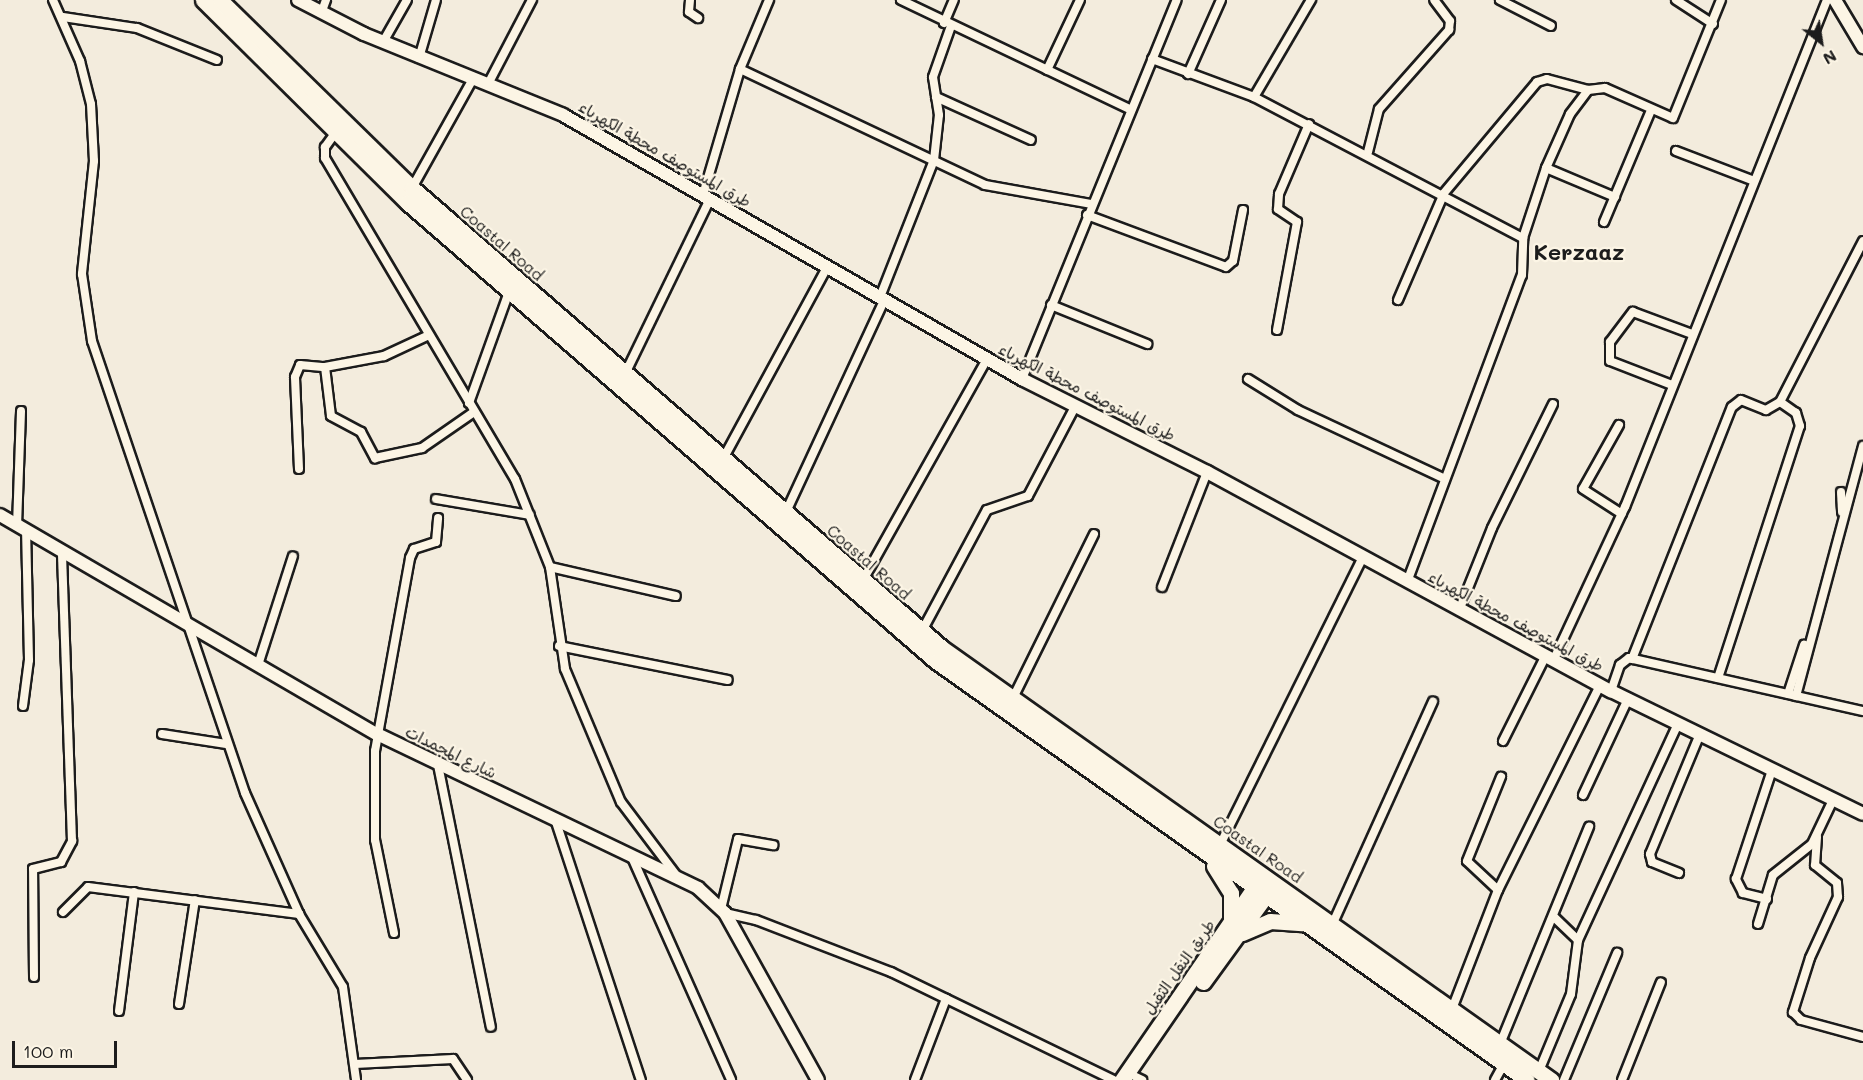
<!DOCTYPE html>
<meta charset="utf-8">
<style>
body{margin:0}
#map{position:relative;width:1863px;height:1080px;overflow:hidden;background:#f3ecdd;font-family:Mali,"Playpen Sans Arabic",sans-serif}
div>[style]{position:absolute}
.roads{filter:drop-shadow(2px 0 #1c1c1c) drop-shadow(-2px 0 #1c1c1c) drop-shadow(0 2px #1c1c1c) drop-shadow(0 -2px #1c1c1c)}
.street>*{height:8px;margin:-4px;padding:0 4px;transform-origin:4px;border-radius:4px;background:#fcf5e5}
.secondary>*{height:12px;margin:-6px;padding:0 6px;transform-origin:6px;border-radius:6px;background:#fcf5e5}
.highway>*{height:15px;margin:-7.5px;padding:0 7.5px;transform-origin:7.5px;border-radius:7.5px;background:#fcf5e5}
span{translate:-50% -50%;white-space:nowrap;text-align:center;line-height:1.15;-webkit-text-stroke:4.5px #fcf5e5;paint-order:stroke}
.street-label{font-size:16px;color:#1c1c1c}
.district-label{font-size:22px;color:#1c1c1c;font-weight:700}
.north{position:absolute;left:1791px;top:12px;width:60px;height:60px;-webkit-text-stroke:4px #fcf5e5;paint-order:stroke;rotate:150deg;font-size:16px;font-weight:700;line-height:24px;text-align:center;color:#1c1c1c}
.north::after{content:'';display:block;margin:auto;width:21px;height:27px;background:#1c1c1c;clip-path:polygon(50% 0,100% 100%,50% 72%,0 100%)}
.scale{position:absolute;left:12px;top:1041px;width:105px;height:27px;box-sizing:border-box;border:3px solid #1c1c1c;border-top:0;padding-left:8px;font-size:18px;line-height:21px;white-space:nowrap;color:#1c1c1c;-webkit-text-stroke:4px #fcf5e5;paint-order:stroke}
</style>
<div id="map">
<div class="roads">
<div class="street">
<i style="left:53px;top:0;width:67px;rotate:66.1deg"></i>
<i style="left:80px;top:61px;width:44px;rotate:75.7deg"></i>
<i style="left:91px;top:104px;width:57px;rotate:87deg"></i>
<i style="left:94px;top:161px;width:114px;rotate:96.1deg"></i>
<i style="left:82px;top:274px;width:68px;rotate:81.5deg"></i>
<i style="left:92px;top:341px;width:477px;rotate:71.3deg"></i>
<i style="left:245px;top:793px;width:133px;rotate:65.9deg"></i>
<i style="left:299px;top:914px;width:85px;rotate:58.9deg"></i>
<i style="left:343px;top:987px;width:94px;rotate:82deg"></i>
<i style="left:690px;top:0;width:12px;rotate:95deg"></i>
<i style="left:689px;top:12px;width:11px;rotate:34deg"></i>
<i style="left:901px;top:0;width:254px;rotate:25.5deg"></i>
<i style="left:1500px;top:0;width:57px;rotate:27deg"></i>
<i style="left:1676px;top:0;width:44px;rotate:33deg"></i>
<i style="left:322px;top:11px;width:12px;rotate:-70deg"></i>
<i style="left:63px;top:17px;width:75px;rotate:8.5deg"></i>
<i style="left:137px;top:28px;width:86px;rotate:21.8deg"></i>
<i style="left:944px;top:23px;width:25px;rotate:-67deg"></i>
<i style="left:383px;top:42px;width:48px;rotate:-60.3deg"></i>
<i style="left:419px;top:58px;width:60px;rotate:-73.7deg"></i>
<i style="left:1152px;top:59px;width:109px;rotate:20.4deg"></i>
<i style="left:1254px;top:97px;width:304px;rotate:27.7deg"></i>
<i style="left:740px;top:69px;width:271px;rotate:25.3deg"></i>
<i style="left:985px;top:185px;width:109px;rotate:10.1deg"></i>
<i style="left:1047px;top:70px;width:77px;rotate:-64.8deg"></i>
<i style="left:1188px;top:74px;width:81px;rotate:-66deg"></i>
<i style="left:488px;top:84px;width:95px;rotate:-62.4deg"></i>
<i style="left:936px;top:97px;width:104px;rotate:24.4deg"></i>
<i style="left:1254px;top:97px;width:113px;rotate:-59.6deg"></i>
<i style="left:336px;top:132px;width:19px;rotate:126deg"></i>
<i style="left:325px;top:147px;width:11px;rotate:90deg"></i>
<i style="left:325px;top:158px;width:373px;rotate:59.4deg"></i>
<i style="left:515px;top:479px;width:95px;rotate:68.3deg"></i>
<i style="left:550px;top:567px;width:103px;rotate:81.6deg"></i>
<i style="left:565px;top:669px;width:144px;rotate:67.2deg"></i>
<i style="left:621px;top:802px;width:91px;rotate:53deg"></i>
<i style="left:1676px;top:151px;width:81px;rotate:20.9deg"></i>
<i style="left:1368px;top:152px;width:44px;rotate:-75.7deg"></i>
<i style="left:1379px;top:109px;width:106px;rotate:-48.5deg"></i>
<i style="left:1449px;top:30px;width:9px;rotate:-84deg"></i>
<i style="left:1450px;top:21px;width:26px;rotate:-127deg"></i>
<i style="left:1546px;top:168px;width:75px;rotate:22.8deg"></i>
<i style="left:412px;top:188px;width:125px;rotate:-60.8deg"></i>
<i style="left:703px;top:195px;width:131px;rotate:-73.6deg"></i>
<i style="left:740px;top:69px;width:75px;rotate:-67.2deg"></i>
<i style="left:1087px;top:215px;width:148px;rotate:20.5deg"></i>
<i style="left:1226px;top:267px;width:9px;rotate:-41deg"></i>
<i style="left:1233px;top:261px;width:52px;rotate:-78.9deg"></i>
<i style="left:1604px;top:222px;width:121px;rotate:-67.2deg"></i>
<i style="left:880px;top:297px;width:147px;rotate:-68.5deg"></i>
<i style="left:934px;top:160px;width:45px;rotate:-83.7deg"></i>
<i style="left:939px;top:115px;width:38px;rotate:-99deg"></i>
<i style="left:933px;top:77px;width:54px;rotate:-70.6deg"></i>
<i style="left:1398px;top:300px;width:116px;rotate:-66.7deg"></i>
<i style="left:1444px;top:193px;width:145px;rotate:-50deg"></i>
<i style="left:1537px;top:82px;width:10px;rotate:-17deg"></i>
<i style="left:1547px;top:79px;width:42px;rotate:15deg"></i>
<i style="left:1588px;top:90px;width:17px;rotate:-7deg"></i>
<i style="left:1605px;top:88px;width:74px;rotate:23.8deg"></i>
<i style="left:1673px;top:118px;width:127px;rotate:-67.9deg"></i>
<i style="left:1051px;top:305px;width:104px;rotate:22.1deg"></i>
<i style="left:1277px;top:330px;width:110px;rotate:-79.5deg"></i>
<i style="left:1297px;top:222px;width:23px;rotate:-146deg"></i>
<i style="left:1278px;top:209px;width:15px;rotate:-86deg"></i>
<i style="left:1279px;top:194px;width:76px;rotate:-66.8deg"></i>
<i style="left:325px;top:367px;width:49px;rotate:83deg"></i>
<i style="left:331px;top:416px;width:34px;rotate:28deg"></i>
<i style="left:361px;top:432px;width:30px;rotate:62deg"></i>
<i style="left:375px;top:458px;width:48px;rotate:-12deg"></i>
<i style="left:422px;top:448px;width:63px;rotate:-34.7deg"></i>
<i style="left:625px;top:374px;width:195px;rotate:-64.1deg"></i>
<i style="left:1022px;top:379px;width:409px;rotate:-67.8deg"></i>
<i style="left:1248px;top:379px;width:59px;rotate:31.8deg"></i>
<i style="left:1298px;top:410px;width:160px;rotate:25.1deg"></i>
<i style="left:1672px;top:385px;width:66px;rotate:-158.8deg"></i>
<i style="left:1610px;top:361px;width:19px;rotate:-90deg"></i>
<i style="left:1610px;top:342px;width:38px;rotate:-53deg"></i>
<i style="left:1633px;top:312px;width:63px;rotate:20.4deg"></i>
<i style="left:469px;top:403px;width:118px;rotate:-70.2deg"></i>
<i style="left:1619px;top:425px;width:73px;rotate:119.4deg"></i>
<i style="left:1583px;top:489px;width:46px;rotate:32.7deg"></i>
<i style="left:723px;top:459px;width:220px;rotate:-61.5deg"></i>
<i style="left:299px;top:469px;width:92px;rotate:-92.5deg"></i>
<i style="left:295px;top:377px;width:13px;rotate:-67deg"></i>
<i style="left:300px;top:365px;width:25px;rotate:5deg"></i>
<i style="left:325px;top:367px;width:60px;rotate:-10.6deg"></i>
<i style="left:384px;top:356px;width:47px;rotate:-24.9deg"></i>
<i style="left:1841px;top:492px;width:20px;rotate:87deg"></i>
<i style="left:436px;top:499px;width:95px;rotate:9.7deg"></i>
<i style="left:785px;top:514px;width:237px;rotate:-65.1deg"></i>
<i style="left:17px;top:526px;width:115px;rotate:-88deg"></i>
<i style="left:550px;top:567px;width:129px;rotate:13deg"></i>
<i style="left:863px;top:580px;width:253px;rotate:-60.7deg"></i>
<i style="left:1407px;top:582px;width:328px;rotate:-69.5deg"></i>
<i style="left:1522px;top:275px;width:37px;rotate:-88deg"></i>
<i style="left:1523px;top:238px;width:74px;rotate:-71.8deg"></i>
<i style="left:1546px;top:168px;width:59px;rotate:-66deg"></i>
<i style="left:1570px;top:114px;width:30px;rotate:-53deg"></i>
<i style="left:1162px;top:587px;width:123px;rotate:-68.6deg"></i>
<i style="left:1460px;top:608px;width:86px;rotate:-68.2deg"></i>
<i style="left:1492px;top:528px;width:138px;rotate:-63.8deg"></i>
<i style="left:922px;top:631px;width:137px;rotate:-61.8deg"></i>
<i style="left:987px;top:510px;width:43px;rotate:-18.9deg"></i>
<i style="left:1028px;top:496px;width:103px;rotate:-62.2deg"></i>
<i style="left:559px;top:646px;width:172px;rotate:11.4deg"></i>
<i style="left:1554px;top:659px;width:168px;rotate:-65deg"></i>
<i style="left:1625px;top:507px;width:546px;rotate:-68.28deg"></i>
<i style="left:1632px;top:659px;width:271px;rotate:-68.4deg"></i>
<i style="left:1732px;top:407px;width:11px;rotate:-38deg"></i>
<i style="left:1741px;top:400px;width:27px;rotate:22deg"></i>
<i style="left:1766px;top:410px;width:16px;rotate:-30deg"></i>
<i style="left:1780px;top:402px;width:181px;rotate:-62.7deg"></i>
<i style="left:258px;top:665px;width:114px;rotate:-72.2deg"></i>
<i style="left:1718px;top:678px;width:265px;rotate:-72deg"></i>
<i style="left:1800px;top:426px;width:14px;rotate:-107deg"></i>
<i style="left:1796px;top:413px;width:19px;rotate:-145deg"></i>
<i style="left:1611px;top:691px;width:28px;rotate:-71deg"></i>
<i style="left:1620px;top:665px;width:11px;rotate:-38deg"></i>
<i style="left:1629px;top:658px;width:240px;rotate:12.8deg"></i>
<i style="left:1788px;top:694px;width:52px;rotate:-71.9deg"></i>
<i style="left:1796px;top:696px;width:259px;rotate:-75deg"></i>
<i style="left:1012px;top:700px;width:185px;rotate:-63.7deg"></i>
<i style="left:23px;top:706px;width:46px;rotate:-82.6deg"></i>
<i style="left:29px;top:660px;width:128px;rotate:-91.3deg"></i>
<i style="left:162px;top:734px;width:65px;rotate:8.9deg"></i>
<i style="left:1503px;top:741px;width:96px;rotate:-63.4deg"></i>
<i style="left:438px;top:765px;width:267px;rotate:78.6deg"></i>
<i style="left:1583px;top:795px;width:106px;rotate:-64.9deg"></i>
<i style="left:555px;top:819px;width:275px;rotate:71.8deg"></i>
<i style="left:1817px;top:837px;width:28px;rotate:94deg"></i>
<i style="left:1815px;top:865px;width:28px;rotate:39deg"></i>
<i style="left:1837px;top:883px;width:14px;rotate:86deg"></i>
<i style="left:1838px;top:897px;width:67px;rotate:114.7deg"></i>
<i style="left:1810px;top:958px;width:57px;rotate:107.5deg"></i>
<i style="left:1793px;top:1012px;width:11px;rotate:45deg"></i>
<i style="left:1801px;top:1020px;width:64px;rotate:15.3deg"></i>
<i style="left:1220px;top:845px;width:322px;rotate:-63.6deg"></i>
<i style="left:631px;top:855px;width:246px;rotate:66deg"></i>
<i style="left:1679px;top:873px;width:29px;rotate:-158deg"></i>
<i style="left:1652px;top:862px;width:8px;rotate:-104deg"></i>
<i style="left:1650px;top:854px;width:130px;rotate:-67.4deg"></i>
<i style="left:1498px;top:890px;width:42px;rotate:-136.9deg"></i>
<i style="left:1467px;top:861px;width:91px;rotate:-68deg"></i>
<i style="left:1767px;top:899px;width:25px;rotate:-166deg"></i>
<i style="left:1743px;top:893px;width:16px;rotate:-117deg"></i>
<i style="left:1736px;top:879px;width:115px;rotate:-71.7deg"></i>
<i style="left:721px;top:909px;width:72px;rotate:-76.3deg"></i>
<i style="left:738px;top:839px;width:36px;rotate:10deg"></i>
<i style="left:63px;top:912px;width:35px;rotate:-45deg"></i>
<i style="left:88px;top:887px;width:213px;rotate:7.3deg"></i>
<i style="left:725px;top:913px;width:32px;rotate:13deg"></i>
<i style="left:756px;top:920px;width:145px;rotate:21.1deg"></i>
<i style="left:891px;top:972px;width:247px;rotate:25.9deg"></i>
<i style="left:1555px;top:918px;width:32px;rotate:44deg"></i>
<i style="left:1333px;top:923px;width:243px;rotate:-65.7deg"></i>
<i style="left:1758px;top:924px;width:51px;rotate:-73deg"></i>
<i style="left:1773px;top:875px;width:50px;rotate:-38.5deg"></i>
<i style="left:1812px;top:844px;width:49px;rotate:-64.5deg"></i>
<i style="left:394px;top:933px;width:95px;rotate:-101.5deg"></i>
<i style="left:375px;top:840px;width:89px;rotate:-90deg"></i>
<i style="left:375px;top:751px;width:196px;rotate:-79.7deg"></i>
<i style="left:410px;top:558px;width:10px;rotate:-66deg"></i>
<i style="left:414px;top:549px;width:23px;rotate:-18deg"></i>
<i style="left:436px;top:542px;width:24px;rotate:-85deg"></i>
<i style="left:34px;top:977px;width:108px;rotate:-90.5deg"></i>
<i style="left:33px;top:869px;width:29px;rotate:-14deg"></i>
<i style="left:61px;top:862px;width:24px;rotate:-62deg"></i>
<i style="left:72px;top:841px;width:289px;rotate:-92deg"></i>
<i style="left:179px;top:1004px;width:105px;rotate:-81.3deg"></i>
<i style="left:1452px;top:1009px;width:128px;rotate:-68.9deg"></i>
<i style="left:1498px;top:890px;width:229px;rotate:-63.5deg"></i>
<i style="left:119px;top:1011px;width:120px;rotate:-82.8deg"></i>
<i style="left:1500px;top:1044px;width:235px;rotate:-67.7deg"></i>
<i style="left:355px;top:1064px;width:98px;rotate:-2.9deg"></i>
<i style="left:453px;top:1059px;width:25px;rotate:56deg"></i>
<i style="left:1539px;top:1071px;width:83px;rotate:-67.4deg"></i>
<i style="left:1571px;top:994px;width:54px;rotate:-82.6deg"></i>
<i style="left:1578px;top:940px;width:238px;rotate:-65.2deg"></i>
<i style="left:1136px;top:1077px;width:7px;rotate:27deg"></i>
<i style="left:915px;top:1080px;width:87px;rotate:-69.1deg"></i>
<i style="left:1495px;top:1080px;width:18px;rotate:-61deg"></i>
<i style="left:1564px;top:1080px;width:138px;rotate:-67.3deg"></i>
<i style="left:1622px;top:1080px;width:105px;rotate:-68.3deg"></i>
</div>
<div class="secondary">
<i style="left:298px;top:0;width:74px;rotate:27.3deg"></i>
<i style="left:364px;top:34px;width:215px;rotate:22.1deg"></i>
<i style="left:563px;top:115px;width:530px;rotate:29.91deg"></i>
<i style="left:1022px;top:379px;width:207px;rotate:26.7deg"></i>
<i style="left:1207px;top:472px;width:460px;rotate:28.5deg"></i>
<i style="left:1611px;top:691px;width:280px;rotate:26deg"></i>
<i style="left:1835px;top:0;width:55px;rotate:59.2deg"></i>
<i style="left:0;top:515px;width:436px;rotate:30.2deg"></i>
<i style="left:377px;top:734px;width:356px;rotate:25.6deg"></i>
<i style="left:698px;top:888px;width:37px;rotate:43deg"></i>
<i style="left:725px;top:913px;width:191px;rotate:60.9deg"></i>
</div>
<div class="highway">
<i style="left:203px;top:0;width:287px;rotate:44.7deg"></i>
<i style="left:407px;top:202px;width:700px;rotate:40.95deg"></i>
<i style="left:936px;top:661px;width:724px;rotate:35.34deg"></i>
<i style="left:220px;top:0;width:269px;rotate:44.4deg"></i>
<i style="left:412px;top:188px;width:702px;rotate:40.96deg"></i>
<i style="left:942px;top:648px;width:747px;rotate:35.35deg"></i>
<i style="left:1214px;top:866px;width:32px;rotate:58deg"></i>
<i style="left:1231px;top:893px;width:27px;rotate:90deg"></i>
<i style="left:1242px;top:933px;width:30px;rotate:-23deg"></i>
<i style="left:1270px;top:921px;width:32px;rotate:4deg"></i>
<i style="left:1203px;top:982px;width:117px;rotate:-54deg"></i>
<i style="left:1122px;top:1080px;width:242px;rotate:-55.5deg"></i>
</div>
</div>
<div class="street-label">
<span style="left:665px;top:154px;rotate:30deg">طرق المستوصف محطة الكهرباء</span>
<span style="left:502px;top:243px;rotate:41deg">Coastal Road</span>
<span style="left:1087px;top:392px;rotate:27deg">طرق المستوصف محطة الكهرباء</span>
<span style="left:869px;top:562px;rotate:41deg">Coastal Road</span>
<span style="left:1516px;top:621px;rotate:28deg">طرق المستوصف محطة الكهرباء</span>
<span style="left:451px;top:752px;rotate:26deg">شارع المجمدات</span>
<span style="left:1258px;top:849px;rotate:35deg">Coastal Road</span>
<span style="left:1179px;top:967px;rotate:-55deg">طريق النقل الثقيل</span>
</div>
<div class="district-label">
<span style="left:1579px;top:252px">Kerzaaz</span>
</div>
<div class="north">N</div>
<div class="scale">100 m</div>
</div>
